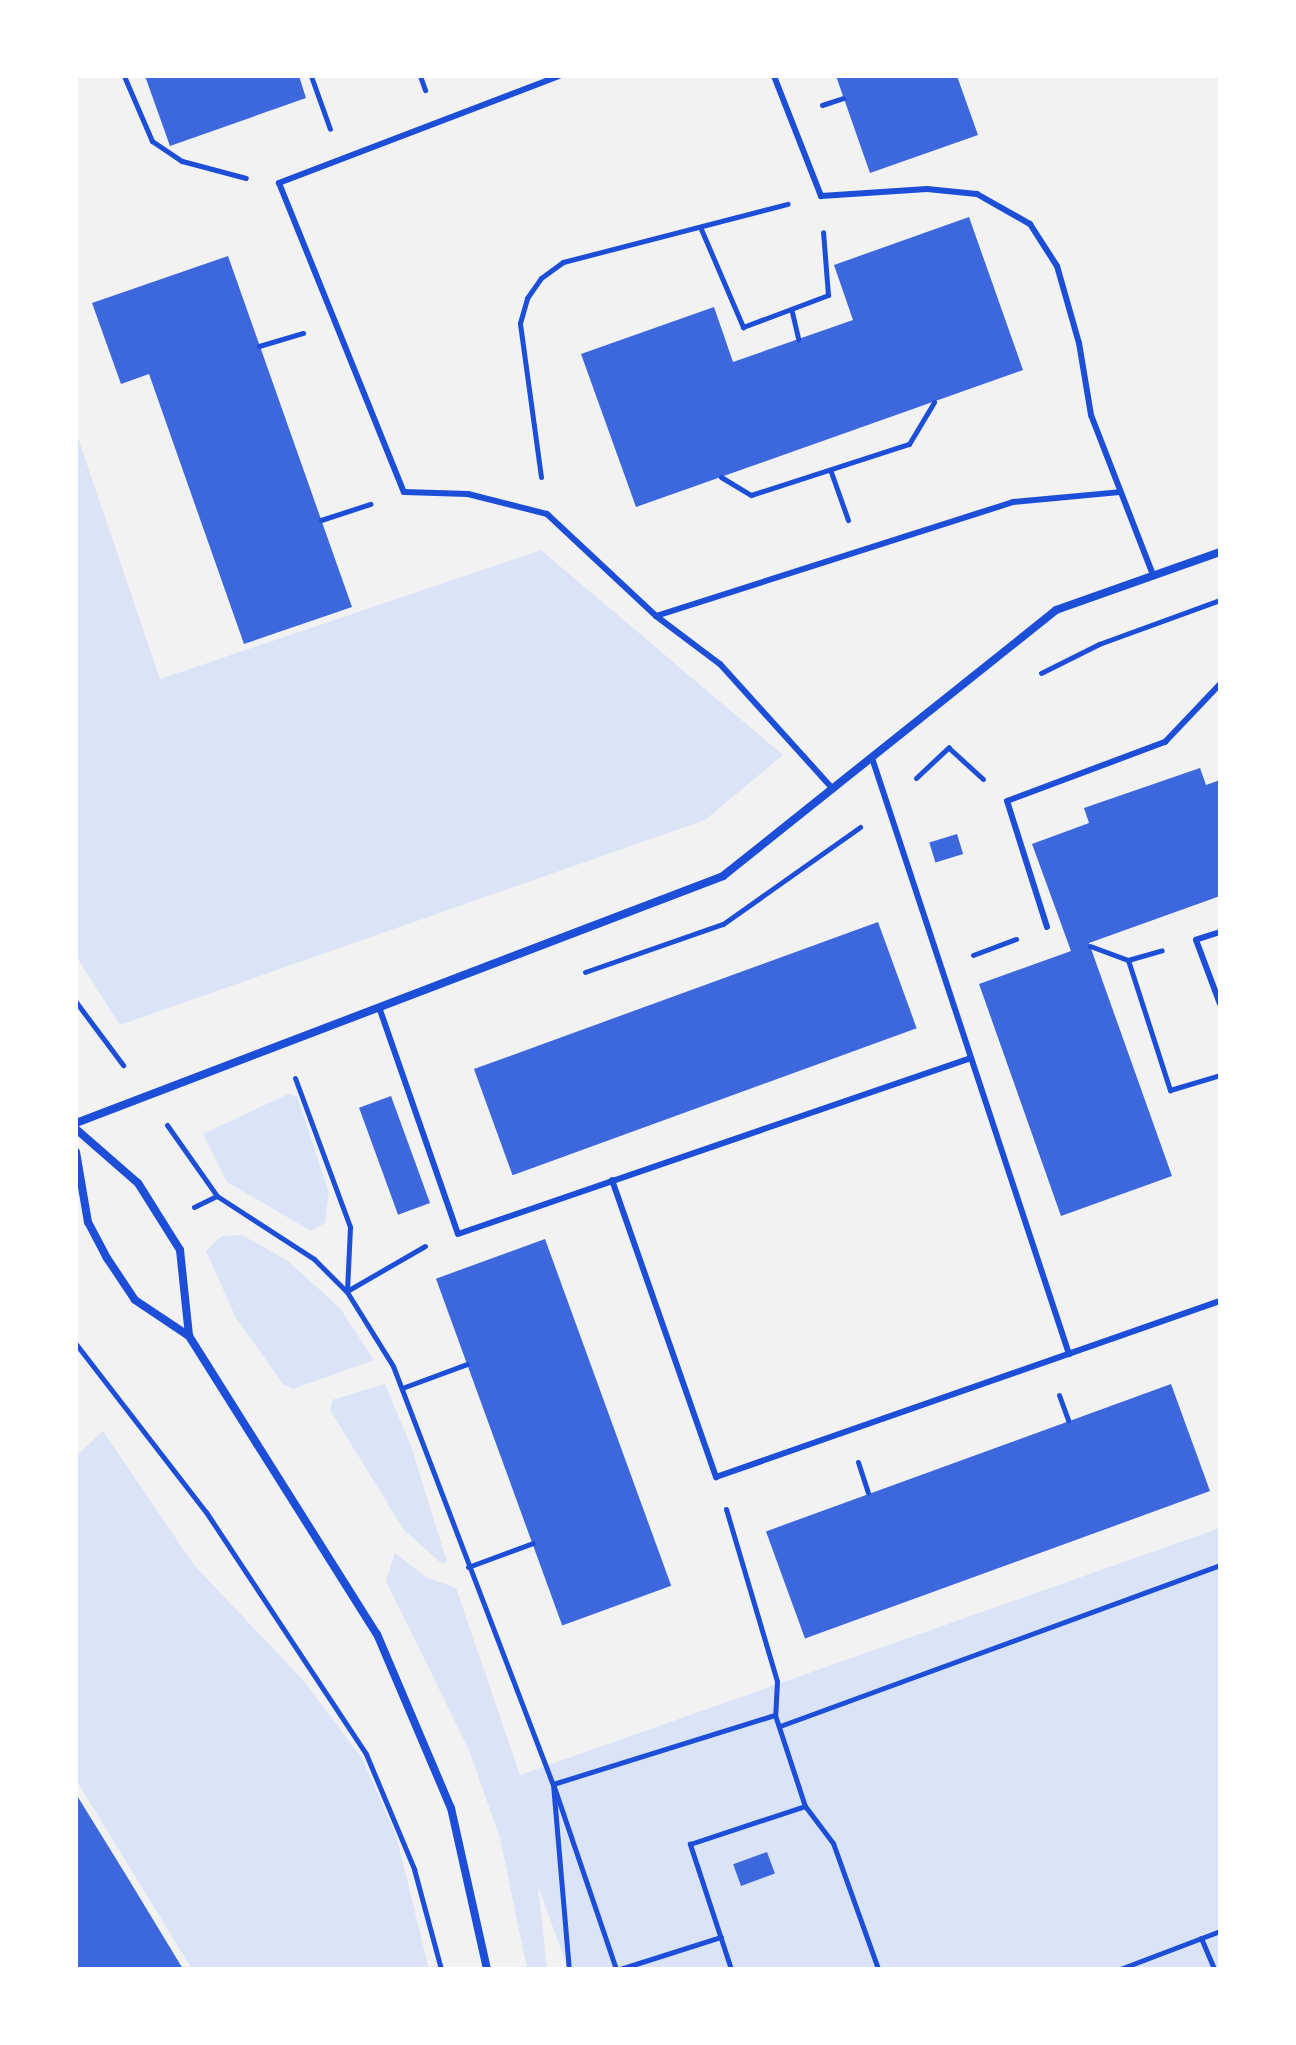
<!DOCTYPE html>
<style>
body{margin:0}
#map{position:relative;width:1296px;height:2045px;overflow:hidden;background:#f2f2f2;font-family:"Noto Sans",sans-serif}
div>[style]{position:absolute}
.green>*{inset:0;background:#dbe4f7}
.building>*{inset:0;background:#3d67dc;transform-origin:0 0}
.path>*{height:5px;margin:-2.5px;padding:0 2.5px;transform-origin:2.5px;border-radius:2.5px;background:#1d4ed8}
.service>*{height:6px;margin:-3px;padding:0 3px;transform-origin:3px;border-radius:3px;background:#1d4ed8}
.minor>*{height:8px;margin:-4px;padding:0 4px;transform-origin:4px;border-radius:4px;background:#1d4ed8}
span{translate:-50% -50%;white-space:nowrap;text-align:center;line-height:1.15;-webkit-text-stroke:6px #fff;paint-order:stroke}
.frame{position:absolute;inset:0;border:78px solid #fff;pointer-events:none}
</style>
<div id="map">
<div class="green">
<i style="clip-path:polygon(76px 432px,160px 679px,541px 550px,783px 755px,705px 820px,120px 1025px,76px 956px)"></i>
<i style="clip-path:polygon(288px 1094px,297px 1096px,329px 1193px,325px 1223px,311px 1231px,227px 1182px,203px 1134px)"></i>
<i style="clip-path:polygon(242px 1235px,288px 1261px,340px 1308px,374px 1360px,293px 1389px,283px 1384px,236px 1318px,206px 1251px,222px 1236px)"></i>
<i style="clip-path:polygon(385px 1384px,411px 1446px,447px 1562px,441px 1563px,404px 1530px,330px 1410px,332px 1400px)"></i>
<i style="clip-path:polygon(103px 1431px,194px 1565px,302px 1679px,362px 1758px,396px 1835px,429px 1969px,192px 1969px,76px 1780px,76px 1456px)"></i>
<i style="clip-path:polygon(1220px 1528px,1220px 1969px,568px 1969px,538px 1886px,547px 1969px,527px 1969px,500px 1838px,469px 1750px,386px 1581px,395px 1553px,426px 1577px,456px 1588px,520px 1775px)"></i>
</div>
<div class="building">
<i style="clip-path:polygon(145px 76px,299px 76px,306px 98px,170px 146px)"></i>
<i style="clip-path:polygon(836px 76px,957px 76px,978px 135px,870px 173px)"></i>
<i style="clip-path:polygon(969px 217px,1023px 370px,636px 507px,581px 354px,714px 307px,733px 362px,853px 320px,834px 265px)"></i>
<i style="clip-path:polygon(228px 256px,352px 607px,244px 644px,149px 374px,121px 384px,92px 303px)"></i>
<i style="clip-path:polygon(1200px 768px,1206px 785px,1220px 780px,1220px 896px,1089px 943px,1172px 1176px,1061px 1216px,979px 984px,1071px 951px,1032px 844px,1089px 823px,1084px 808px)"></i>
<i style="left:957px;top:834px;width:21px;height:29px;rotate:73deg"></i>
<i style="left:878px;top:922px;width:113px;height:430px;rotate:70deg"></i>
<i style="left:391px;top:1096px;width:114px;height:34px;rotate:70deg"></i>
<i style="left:545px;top:1239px;width:369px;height:116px;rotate:70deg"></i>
<i style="left:1171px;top:1384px;width:114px;height:431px;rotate:70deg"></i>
<i style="clip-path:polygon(76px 1794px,126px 1875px,183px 1969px,76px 1969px)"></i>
<i style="left:767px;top:1852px;width:23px;height:36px;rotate:70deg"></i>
</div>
<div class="path">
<i style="left:124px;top:76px;width:71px;rotate:66.7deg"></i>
<i style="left:152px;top:141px;width:36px;rotate:34deg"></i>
<i style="left:182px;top:161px;width:66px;rotate:14.9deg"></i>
<i style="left:311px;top:76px;width:56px;rotate:70.3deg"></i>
<i style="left:420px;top:76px;width:15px;rotate:70deg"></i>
<i style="left:822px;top:105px;width:22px;rotate:-18deg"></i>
<i style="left:701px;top:229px;width:107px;rotate:66.8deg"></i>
<i style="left:743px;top:327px;width:91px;rotate:-20.6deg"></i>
<i style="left:828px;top:295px;width:63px;rotate:-94.5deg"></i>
<i style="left:792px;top:312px;width:28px;rotate:77deg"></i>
<i style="left:259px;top:346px;width:46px;rotate:-16.5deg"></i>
<i style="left:831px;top:472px;width:51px;rotate:70.5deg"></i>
<i style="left:541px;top:477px;width:155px;rotate:-97.8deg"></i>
<i style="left:520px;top:323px;width:26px;rotate:-74deg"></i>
<i style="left:527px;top:298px;width:24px;rotate:-55deg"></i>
<i style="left:541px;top:278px;width:27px;rotate:-36deg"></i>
<i style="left:563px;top:262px;width:232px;rotate:-14.5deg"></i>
<i style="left:721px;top:477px;width:35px;rotate:31deg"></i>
<i style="left:751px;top:495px;width:166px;rotate:-17.9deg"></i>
<i style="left:909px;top:444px;width:49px;rotate:-59.2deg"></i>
<i style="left:321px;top:520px;width:52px;rotate:-18.1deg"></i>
<i style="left:1041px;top:673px;width:65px;rotate:-26.6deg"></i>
<i style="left:1099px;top:644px;width:129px;rotate:-20deg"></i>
<i style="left:949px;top:748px;width:46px;rotate:42.4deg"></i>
<i style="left:916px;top:778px;width:45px;rotate:-43.2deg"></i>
<i style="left:1090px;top:946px;width:40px;rotate:20.2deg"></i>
<i style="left:1128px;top:960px;width:35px;rotate:-16deg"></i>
<i style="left:973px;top:955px;width:46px;rotate:-20.4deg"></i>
<i style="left:1128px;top:960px;width:137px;rotate:72.1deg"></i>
<i style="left:1170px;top:1090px;width:52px;rotate:-16.7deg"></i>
<i style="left:585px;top:972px;width:146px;rotate:-19.2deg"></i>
<i style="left:723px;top:924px;width:168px;rotate:-35.3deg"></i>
<i style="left:76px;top:1002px;width:79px;rotate:53.3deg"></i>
<i style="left:295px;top:1078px;width:159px;rotate:69.7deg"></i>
<i style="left:350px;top:1227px;width:64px;rotate:92.7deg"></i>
<i style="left:167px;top:1125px;width:87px;rotate:54.8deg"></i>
<i style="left:217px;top:1196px;width:116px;rotate:33deg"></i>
<i style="left:314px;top:1259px;width:47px;rotate:45deg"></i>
<i style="left:347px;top:1292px;width:87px;rotate:58.1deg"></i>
<i style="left:393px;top:1366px;width:448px;rotate:69.1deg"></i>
<i style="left:553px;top:1784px;width:186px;rotate:85.1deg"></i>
<i style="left:194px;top:1207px;width:25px;rotate:-26deg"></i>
<i style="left:347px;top:1291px;width:90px;rotate:-30deg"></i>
<i style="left:76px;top:1344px;width:212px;rotate:52.3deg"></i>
<i style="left:206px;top:1512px;width:290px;rotate:56.5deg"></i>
<i style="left:366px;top:1754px;width:125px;rotate:67.3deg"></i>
<i style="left:414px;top:1869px;width:104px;rotate:74.9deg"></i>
<i style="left:402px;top:1388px;width:69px;rotate:-20.3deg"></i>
<i style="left:1059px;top:1395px;width:27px;rotate:70deg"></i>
<i style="left:858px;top:1462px;width:32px;rotate:72deg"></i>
<i style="left:726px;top:1509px;width:179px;rotate:73.5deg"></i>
<i style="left:777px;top:1681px;width:34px;rotate:93deg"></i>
<i style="left:775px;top:1715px;width:96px;rotate:71.8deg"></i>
<i style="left:805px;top:1806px;width:46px;rotate:52.9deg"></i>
<i style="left:833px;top:1843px;width:134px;rotate:70.3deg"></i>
<i style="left:468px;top:1567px;width:69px;rotate:-20.3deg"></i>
<i style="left:780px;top:1726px;width:469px;rotate:-20.1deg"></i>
<i style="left:1201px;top:1938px;width:34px;rotate:67deg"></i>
<i style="left:616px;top:1969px;width:195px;rotate:-108.8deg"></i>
<i style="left:553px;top:1784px;width:232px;rotate:-17.3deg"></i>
<i style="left:620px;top:1969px;width:106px;rotate:-17.6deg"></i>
<i style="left:731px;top:1969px;width:132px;rotate:-108.2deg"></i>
<i style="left:690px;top:1844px;width:121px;rotate:-18.3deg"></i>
<i style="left:1120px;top:1969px;width:107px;rotate:-20.8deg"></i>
</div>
<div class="service">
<i style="left:559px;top:76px;width:300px;rotate:159.1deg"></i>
<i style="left:279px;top:183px;width:333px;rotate:68deg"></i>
<i style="left:404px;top:492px;width:64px;rotate:1.8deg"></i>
<i style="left:468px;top:494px;width:81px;rotate:14.2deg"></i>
<i style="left:547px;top:514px;width:149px;rotate:43.1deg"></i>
<i style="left:656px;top:616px;width:80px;rotate:36.9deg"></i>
<i style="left:720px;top:664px;width:169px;rotate:47.9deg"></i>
<i style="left:774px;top:76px;width:129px;rotate:68.6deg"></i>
<i style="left:821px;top:196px;width:106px;rotate:-3.8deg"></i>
<i style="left:927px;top:189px;width:50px;rotate:5.7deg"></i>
<i style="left:977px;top:194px;width:61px;rotate:29.5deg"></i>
<i style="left:1030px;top:224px;width:50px;rotate:57.3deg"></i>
<i style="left:1057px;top:266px;width:80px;rotate:74.1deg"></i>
<i style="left:1079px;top:343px;width:73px;rotate:80.5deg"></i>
<i style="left:1091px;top:415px;width:172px;rotate:68.8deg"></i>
<i style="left:656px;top:616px;width:375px;rotate:-17.7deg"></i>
<i style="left:1013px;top:502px;width:107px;rotate:-5.3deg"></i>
<i style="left:872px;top:758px;width:628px;rotate:71.71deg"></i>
<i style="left:1047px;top:927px;width:132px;rotate:-107.6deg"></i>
<i style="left:1007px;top:801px;width:169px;rotate:-20.5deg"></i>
<i style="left:1165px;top:742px;width:80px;rotate:-46.5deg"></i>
<i style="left:1220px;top:932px;width:25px;rotate:162deg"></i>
<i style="left:1196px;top:940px;width:68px;rotate:69.4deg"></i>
<i style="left:379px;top:1007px;width:240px;rotate:70.8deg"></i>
<i style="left:458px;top:1234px;width:542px;rotate:-18.94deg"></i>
<i style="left:612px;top:1180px;width:315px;rotate:70.7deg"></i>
<i style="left:716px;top:1477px;width:534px;rotate:-19.25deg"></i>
</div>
<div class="minor">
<i style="left:76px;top:1123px;width:693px;rotate:-20.89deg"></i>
<i style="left:723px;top:876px;width:426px;rotate:-38.6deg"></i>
<i style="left:1056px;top:610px;width:174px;rotate:-19.5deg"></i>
<i style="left:76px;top:1129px;width:82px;rotate:41.1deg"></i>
<i style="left:138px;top:1183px;width:79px;rotate:57.9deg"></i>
<i style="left:180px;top:1250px;width:86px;rotate:84deg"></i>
<i style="left:76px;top:1152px;width:71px;rotate:80.3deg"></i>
<i style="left:88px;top:1222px;width:41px;rotate:62.2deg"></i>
<i style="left:107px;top:1258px;width:50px;rotate:56.3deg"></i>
<i style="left:135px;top:1300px;width:65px;rotate:33.7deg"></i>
<i style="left:189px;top:1336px;width:352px;rotate:57.8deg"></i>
<i style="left:377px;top:1634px;width:189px;rotate:67deg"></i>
<i style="left:451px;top:1808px;width:165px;rotate:77.4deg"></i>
</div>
<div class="frame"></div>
</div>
